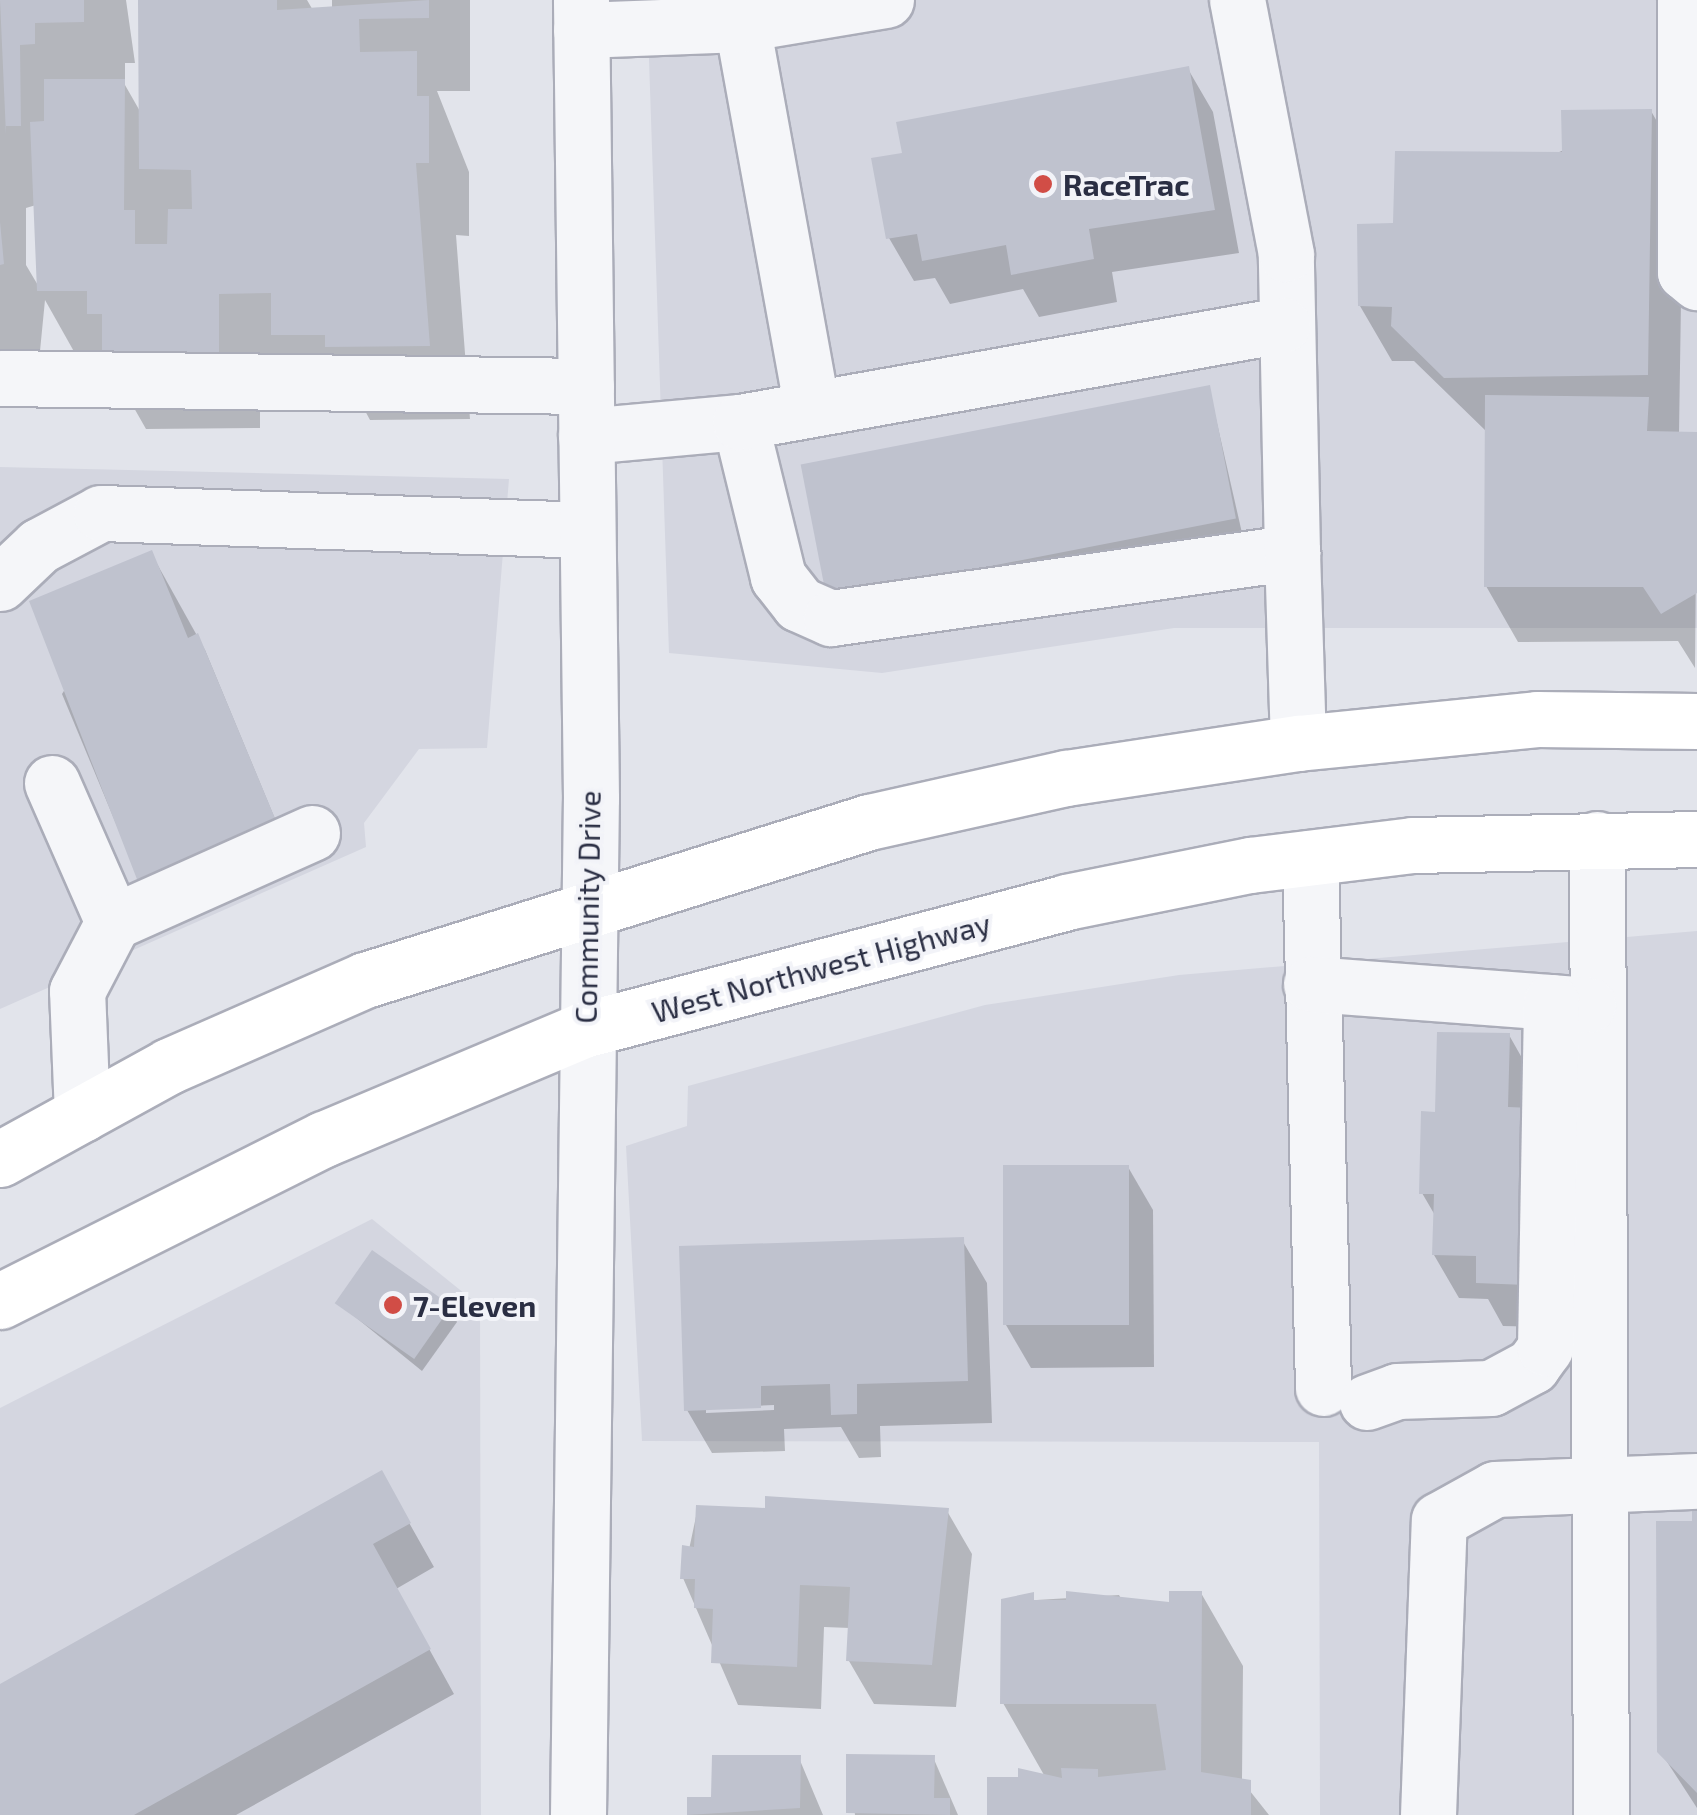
<!DOCTYPE html>
<style>
body{margin:0}
#map{position:relative;width:1697px;height:1815px;overflow:hidden;background:#e2e4eb;font-family:"Exo 2",sans-serif}
div>[style]{position:absolute}
.built>*{inset:0;background:#d4d6e0}
.shadow>*{inset:0;background:#0003}
.building>*{inset:0;background:#bfc2ce;transform-origin:0 0}
.roads{filter:drop-shadow(2px 0 #abadb9) drop-shadow(-2px 0 #abadb9) drop-shadow(0 2px #abadb9) drop-shadow(0 -2px #abadb9)}
.minor>*{height:55px;margin:-27.5px;padding:0 27.5px;transform-origin:27.5px;border-radius:27.5px;background:#f5f6f9}
.major>*{height:55px;margin:-27.5px;padding:0 27.5px;transform-origin:27.5px;border-radius:27.5px;background:#fff}
.dots>*{width:28px;height:28px;translate:-50% -50%;box-sizing:border-box;border:5px solid #f2f3f8;border-radius:50%}
span{translate:-50% -50%;white-space:nowrap;text-align:center;line-height:1.15;-webkit-text-stroke:8px #f2f3f8;paint-order:stroke}
.poi-label{font-size:30px;color:#2a2e43;font-weight:700}
.left{translate:0 -50%;text-align:left}
.street-label{font-size:30px;color:#2a2e43}
</style>
<div id="map">
<div class="built">
<i style="clip-path:polygon(647px 0,1697px 0,1697px 628px,1174px 628px,882px 673px,669px 653px)"></i>
<i style="clip-path:polygon(0 467px,509px 479px,487px 748px,419px 749px,364px 823px,366px 847px,0 1009px)"></i>
<i style="clip-path:polygon(1697px 931px,1697px 1815px,1320px 1815px,1319px 1442px,642px 1441px,626px 1146px,687px 1126px,688px 1086px,985px 1005px,1179px 975px)"></i>
<i style="clip-path:polygon(372px 1219px,480px 1306px,481px 1815px,0 1815px,0 1408px)"></i>
</div>
<div class="shadow">
<i style="clip-path:polygon(evenodd,0 0,126px 0,135px 63px,125px 63px,125px 85px,141px 113px,141px 0,307px 0,314px 12px,332px 12px,332px 0,470px 0,470px 91px,437px 91px,469px 172px,469px 236px,456px 235px,470px 419px,370px 420px,363px 407px,260px 366px,260px 428px,146px 429px,109px 364px,81px 364px,45px 300px,35px 402px,0 403px,0 0,36px 205px,39px 287px,26px 265px,26px 208px,36px 205px)"></i>
<i style="clip-path:polygon(1188px 69px,1213px 112px,1239px 253px,1112px 272px,1117px 302px,1039px 317px,1023px 289px,950px 304px,935px 278px,914px 281px,889px 238px,905px 155px)"></i>
<i style="clip-path:polygon(1651px 111px,1683px 167px,1679px 434px,1697px 435px,1695px 668px,1678px 641px,1518px 642px,1486px 586px,1487px 432px,1414px 361px,1392px 361px,1360px 306px,1396px 225px)"></i>
<i style="clip-path:polygon(1209px 388px,1242px 533px,837px 612px)"></i>
<i style="clip-path:polygon(151px 553px,205px 650px,285px 843px,142px 886px,62px 694px)"></i>
<i style="clip-path:polygon(1509px 1035px,1534px 1079px,1549px 1327px,1503px 1326px,1488px 1299px,1459px 1298px,1434px 1255px,1436px 1217px,1422px 1193px,1438px 1114px)"></i>
<i style="clip-path:polygon(1128px 1167px,1153px 1210px,1154px 1367px,1031px 1368px,1006px 1325px)"></i>
<i style="clip-path:polygon(evenodd,962px 1240px,987px 1283px,992px 1423px,880px 1426px,881px 1457px,859px 1458px,841px 1427px,784px 1429px,785px 1451px,712px 1453px,687px 1410px,962px 1240px,774px 1405px,774px 1410px,706px 1413px,706px 1408px,774px 1405px)"></i>
<i style="clip-path:polygon(338px 1303px,449px 1308px,457px 1322px,422px 1371px)"></i>
<i style="clip-path:polygon(381px 1473px,434px 1567px,396px 1589px,454px 1694px,236px 1815px,0 1815px,0 1686px)"></i>
<i style="clip-path:polygon(698px 1507px,947px 1511px,972px 1554px,956px 1707px,874px 1704px,849px 1661px,850px 1628px,824px 1627px,821px 1709px,738px 1705px,683px 1578px)"></i>
<i style="clip-path:polygon(1697px 1507px,1697px 1808px,1660px 1751px)"></i>
<i style="clip-path:polygon(1201px 1593px,1243px 1666px,1242px 1781px,1269px 1815px,989px 1815px,1044px 1775px,1003px 1703px,1004px 1602px,1119px 1595px,1124px 1604px,1171px 1604px)"></i>
<i style="clip-path:polygon(849px 1757px,933px 1757px,958px 1815px,855px 1815px)"></i>
<i style="clip-path:polygon(799px 1758px,823px 1815px,688px 1815px,689px 1799px,714px 1799px)"></i>
</div>
<div class="building">
<i style="clip-path:polygon(0 0,84px 0,84px 22px,35px 23px,35px 44px,20px 45px,21px 126px,6px 126px,6px 135px)"></i>
<i style="clip-path:polygon(138px 0,277px 0,277px 10px,429px 0,429px 18px,359px 19px,360px 52px,417px 51px,417px 96px,429px 96px,429px 163px,416px 163px,430px 346px,325px 347px,325px 335px,271px 335px,271px 293px,219px 294px,219px 355px,102px 356px,102px 314px,87px 314px,87px 291px,37px 291px,30px 122px,44px 121px,44px 79px,125px 79px,124px 210px,135px 210px,135px 244px,167px 244px,168px 209px,192px 209px,191px 170px,139px 169px)"></i>
<i style="clip-path:polygon(1189px 66px,1215px 210px,1089px 229px,1094px 259px,1011px 275px,1006px 245px,922px 261px,917px 234px,886px 239px,871px 158px,902px 153px,896px 122px)"></i>
<i style="clip-path:polygon(1652px 109px,1648px 375px,1444px 378px,1391px 326px,1392px 307px,1358px 306px,1357px 224px,1393px 223px,1395px 151px,1562px 152px,1561px 110px)"></i>
<i style="clip-path:polygon(0 222px,4px 264px,0 265px)"></i>
<i style="left:1210px;top:385px;width:136px;height:417px;rotate:79deg"></i>
<i style="clip-path:polygon(1485px 395px,1649px 397px,1647px 431px,1697px 432px,1697px 593px,1661px 614px,1643px 587px,1484px 587px)"></i>
<i style="clip-path:polygon(152px 550px,188px 638px,198px 633px,279px 828px,140px 887px,29px 601px)"></i>
<i style="clip-path:polygon(1437px 1032px,1510px 1033px,1508px 1107px,1529px 1108px,1526px 1285px,1476px 1283px,1476px 1256px,1432px 1255px,1434px 1194px,1419px 1194px,1421px 1111px,1435px 1112px)"></i>
<i style="left:1129px;top:1165px;width:160px;height:126px;rotate:90deg"></i>
<i style="clip-path:polygon(964px 1237px,968px 1381px,857px 1384px,857px 1414px,831px 1415px,830px 1384px,761px 1386px,761px 1408px,684px 1411px,679px 1246px)"></i>
<i style="left:372px;top:1250px;width:97px;height:65px;rotate:35deg"></i>
<i style="clip-path:polygon(382px 1470px,411px 1523px,373px 1544px,431px 1649px,134px 1815px,0 1815px,0 1684px)"></i>
<i style="clip-path:polygon(765px 1496px,949px 1508px,932px 1665px,846px 1661px,850px 1587px,800px 1585px,797px 1667px,711px 1663px,713px 1609px,694px 1608px,695px 1579px,680px 1579px,682px 1545px,694px 1547px,696px 1505px,765px 1508px)"></i>
<i style="clip-path:polygon(1692px 1504px,1697px 1504px,1697px 1793px,1657px 1752px,1656px 1521px,1692px 1521px)"></i>
<i style="clip-path:polygon(1066px 1591px,1169px 1602px,1169px 1591px,1202px 1591px,1201px 1772px,1251px 1780px,1251px 1815px,987px 1815px,987px 1777px,1018px 1777px,1018px 1768px,1062px 1778px,1061px 1768px,1098px 1769px,1098px 1777px,1166px 1770px,1156px 1704px,1000px 1704px,1001px 1599px,1034px 1592px,1034px 1600px,1066px 1600px)"></i>
<i style="clip-path:polygon(846px 1754px,935px 1755px,934px 1798px,950px 1798px,950px 1815px,846px 1813px)"></i>
<i style="clip-path:polygon(712px 1755px,801px 1755px,800px 1808px,687px 1815px,687px 1797px,711px 1797px)"></i>
</div>
<div class="roads">
<div class="minor">
<i style="left:746px;top:0;width:24px;rotate:99deg"></i>
<i style="left:742px;top:24px;width:390px;rotate:79.7deg"></i>
<i style="left:1685px;top:0;width:272px;rotate:90deg"></i>
<i style="left:1685px;top:272px;width:16px;rotate:40deg"></i>
<i style="left:581px;top:30px;width:161px;rotate:-2.1deg"></i>
<i style="left:742px;top:24px;width:146px;rotate:-9.5deg"></i>
<i style="left:0;top:378px;width:586px;rotate:0.78deg"></i>
<i style="left:740px;top:422px;width:160px;rotate:76.2deg"></i>
<i style="left:778px;top:577px;width:34px;rotate:52deg"></i>
<i style="left:799px;top:604px;width:35px;rotate:24deg"></i>
<i style="left:831px;top:618px;width:466px;rotate:-8.1deg"></i>
<i style="left:1292px;top:552px;width:298px;rotate:-91.2deg"></i>
<i style="left:1286px;top:254px;width:259px;rotate:-100.9deg"></i>
<i style="left:586px;top:436px;width:155px;rotate:-5.2deg"></i>
<i style="left:740px;top:422px;width:551px;rotate:-10.15deg"></i>
<i style="left:1292px;top:552px;width:191px;rotate:88.2deg"></i>
<i style="left:0;top:583px;width:54px;rotate:-43.5deg"></i>
<i style="left:39px;top:546px;width:70px;rotate:-28deg"></i>
<i style="left:101px;top:513px;width:486px;rotate:2deg"></i>
<i style="left:52px;top:783px;width:152px;rotate:66.3deg"></i>
<i style="left:113px;top:922px;width:218px;rotate:-24.1deg"></i>
<i style="left:1597px;top:839px;width:976px;rotate:89.77deg"></i>
<i style="left:1310px;top:858px;width:530px;rotate:88.59deg"></i>
<i style="left:1311px;top:984px;width:278px;rotate:4.3deg"></i>
<i style="left:82px;top:1114px;width:123px;rotate:-92.3deg"></i>
<i style="left:77px;top:991px;width:78px;rotate:-62.4deg"></i>
<i style="left:1367px;top:1402px;width:32px;rotate:-20deg"></i>
<i style="left:1397px;top:1391px;width:94px;rotate:-1.8deg"></i>
<i style="left:1491px;top:1388px;width:47px;rotate:-28.2deg"></i>
<i style="left:1532px;top:1366px;width:22px;rotate:-54deg"></i>
<i style="left:1545px;top:1348px;width:346px;rotate:-89deg"></i>
<i style="left:578px;top:1815px;width:1017px;rotate:-89.27deg"></i>
<i style="left:591px;top:798px;width:798px;rotate:-90.72deg"></i>
<i style="left:1428px;top:1815px;width:295px;rotate:-87.9deg"></i>
<i style="left:1439px;top:1520px;width:64px;rotate:-29deg"></i>
<i style="left:1495px;top:1489px;width:202px;rotate:-2.3deg"></i>
</div>
<div class="major">
<i style="left:0;top:1159px;width:193px;rotate:-28.8deg"></i>
<i style="left:169px;top:1066px;width:214px;rotate:-23.7deg"></i>
<i style="left:365px;top:980px;width:528px;rotate:-17.41deg"></i>
<i style="left:869px;top:822px;width:202px;rotate:-12.6deg"></i>
<i style="left:1066px;top:778px;width:235px;rotate:-8.6deg"></i>
<i style="left:1298px;top:743px;width:240px;rotate:-5.7deg"></i>
<i style="left:1537px;top:719px;width:160px;rotate:0.7deg"></i>
<i style="left:0;top:1301px;width:362px;rotate:-26.6deg"></i>
<i style="left:324px;top:1139px;width:281px;rotate:-22.8deg"></i>
<i style="left:583px;top:1030px;width:500px;rotate:-14.8deg"></i>
<i style="left:1066px;top:902px;width:188px;rotate:-11.4deg"></i>
<i style="left:1250px;top:865px;width:164px;rotate:-7deg"></i>
<i style="left:1413px;top:845px;width:284px;rotate:-1.2deg"></i>
</div>
</div>
<div class="dots">
<i style="left:1043px;top:184px;background:#d14d46"></i>
<i style="left:393px;top:1305px;background:#d14d46"></i>
</div>
<div class="poi-label">
<span class="left" style="left:1063px;top:184px">RaceTrac</span>
<span class="left" style="left:413px;top:1305px">7-Eleven</span>
</div>
<div class="street-label">
<span style="left:587px;top:907px;rotate:-89deg">Community Drive</span>
<span style="left:821px;top:967px;rotate:-15deg">West Northwest Highway</span>
</div>
</div>
